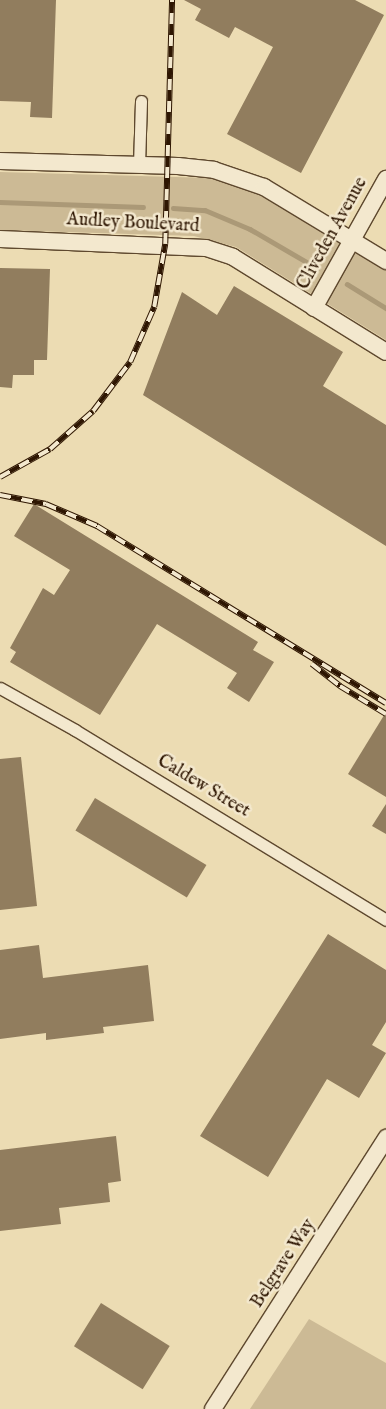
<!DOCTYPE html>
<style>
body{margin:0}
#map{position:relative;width:386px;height:1409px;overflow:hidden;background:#ecdcb3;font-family:"IM FELL English",serif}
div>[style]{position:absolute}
.green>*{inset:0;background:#ccba95}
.stream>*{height:4.5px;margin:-2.25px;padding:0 2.25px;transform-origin:2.25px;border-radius:2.25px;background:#ab9977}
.building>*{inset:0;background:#917d5e;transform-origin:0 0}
.roads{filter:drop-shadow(1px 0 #5e482e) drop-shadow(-1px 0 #5e482e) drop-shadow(0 1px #5e482e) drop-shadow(0 -1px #5e482e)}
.street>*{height:11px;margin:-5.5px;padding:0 5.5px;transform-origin:5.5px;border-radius:5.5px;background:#f3e8ce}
.secondary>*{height:16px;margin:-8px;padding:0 8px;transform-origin:8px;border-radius:8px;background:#f3e8ce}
.rail>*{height:5.5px;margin-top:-2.75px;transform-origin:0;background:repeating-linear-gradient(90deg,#f3e8ce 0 11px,#2e1602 0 22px);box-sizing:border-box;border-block:1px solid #2e1602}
span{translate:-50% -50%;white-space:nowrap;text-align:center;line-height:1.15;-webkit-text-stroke:5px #f3e8ce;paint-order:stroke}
.street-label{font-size:18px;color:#2e1602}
</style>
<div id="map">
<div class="green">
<i style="clip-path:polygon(0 172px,211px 178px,253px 192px,300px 216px,386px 269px,386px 340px,236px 247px,194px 236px,0 230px)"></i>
<i style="clip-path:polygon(309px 1319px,386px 1363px,386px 1409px,250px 1409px)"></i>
</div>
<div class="stream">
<i style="left:0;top:202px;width:143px;rotate:2deg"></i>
<i style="left:173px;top:208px;width:32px;rotate:4deg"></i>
<i style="left:205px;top:210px;width:49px;rotate:22.9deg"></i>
<i style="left:250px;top:229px;width:78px;rotate:30.2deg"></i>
<i style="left:347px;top:284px;width:46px;rotate:31.6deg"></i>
</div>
<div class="building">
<i style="clip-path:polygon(0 0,56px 0,52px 118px,30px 117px,31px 102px,0 101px)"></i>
<i style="clip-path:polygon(184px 0,355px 0,384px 15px,301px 173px,227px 134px,273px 47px,235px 27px,229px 38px,195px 20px,201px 9px)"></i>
<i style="clip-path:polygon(0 268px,50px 269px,47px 360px,34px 360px,34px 375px,13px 375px,12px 388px,0 387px)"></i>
<i style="clip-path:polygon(234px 286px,343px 352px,323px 386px,386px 425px,386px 546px,143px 395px,182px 292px,217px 315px)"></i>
<i style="clip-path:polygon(34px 504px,258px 642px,253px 650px,274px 662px,249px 702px,227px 688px,237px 673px,157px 624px,100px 715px,10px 662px,16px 652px,10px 648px,43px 588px,54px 595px,70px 570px,14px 536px)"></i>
<i style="clip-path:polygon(386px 712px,386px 797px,348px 774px)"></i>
<i style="clip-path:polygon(21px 757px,37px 906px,0 910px,0 759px)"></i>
<i style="left:95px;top:798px;width:130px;height:38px;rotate:31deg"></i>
<i style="clip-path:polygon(386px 804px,386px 834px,372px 826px)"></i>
<i style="clip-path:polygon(328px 934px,386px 970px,386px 1022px,372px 1045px,386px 1053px,359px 1098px,327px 1079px,268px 1177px,200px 1136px)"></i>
<i style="clip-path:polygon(39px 945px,43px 978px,148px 965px,154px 1021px,103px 1027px,104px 1033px,46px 1040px,46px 1033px,0 1039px,0 950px)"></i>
<i style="clip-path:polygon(116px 1136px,121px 1181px,108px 1183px,110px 1202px,59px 1208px,61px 1224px,0 1231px,0 1150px)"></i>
<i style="left:101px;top:1303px;width:81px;height:51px;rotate:32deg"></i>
</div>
<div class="roads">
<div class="street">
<i style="left:139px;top:165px;width:64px;rotate:-88.2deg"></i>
<i style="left:0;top:688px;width:86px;rotate:29.2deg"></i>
<i style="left:75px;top:730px;width:364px;rotate:31.4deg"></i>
</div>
<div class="secondary">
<i style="left:0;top:161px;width:178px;rotate:1.6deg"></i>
<i style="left:178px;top:166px;width:36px;rotate:6deg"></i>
<i style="left:214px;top:170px;width:53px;rotate:18.8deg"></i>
<i style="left:264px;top:187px;width:143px;rotate:31.2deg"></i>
<i style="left:0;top:239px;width:206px;rotate:2.5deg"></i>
<i style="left:206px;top:248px;width:28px;rotate:18deg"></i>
<i style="left:233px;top:257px;width:180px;rotate:31.8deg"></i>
<i style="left:314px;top:308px;width:148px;rotate:-60.8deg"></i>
<i style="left:213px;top:1409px;width:322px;rotate:-57.4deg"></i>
</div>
</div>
<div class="rail">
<i style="left:0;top:477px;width:57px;rotate:-29.2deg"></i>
<i style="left:50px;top:449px;width:57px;rotate:-41.5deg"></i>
<i style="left:93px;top:411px;width:61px;rotate:-52.9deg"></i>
<i style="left:130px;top:362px;width:60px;rotate:-66.4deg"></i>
<i style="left:154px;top:307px;width:64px;rotate:-80.1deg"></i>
<i style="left:165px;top:244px;width:244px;rotate:-88.4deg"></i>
<i style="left:0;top:495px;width:47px;rotate:11.1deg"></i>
<i style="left:46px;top:504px;width:56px;rotate:23.3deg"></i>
<i style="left:97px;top:526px;width:339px;rotate:31.5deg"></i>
<i style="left:312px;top:664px;width:36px;rotate:38deg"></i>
<i style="left:340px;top:686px;width:54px;rotate:31.3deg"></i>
</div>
<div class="street-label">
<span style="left:133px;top:224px;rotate:3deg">Audley Boulevard</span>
<span style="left:333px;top:234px;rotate:-61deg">Cliveden Avenue</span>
<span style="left:203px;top:787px;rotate:31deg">Caldew Street</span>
<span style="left:284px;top:1264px;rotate:-57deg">Belgrave Way</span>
</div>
</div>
